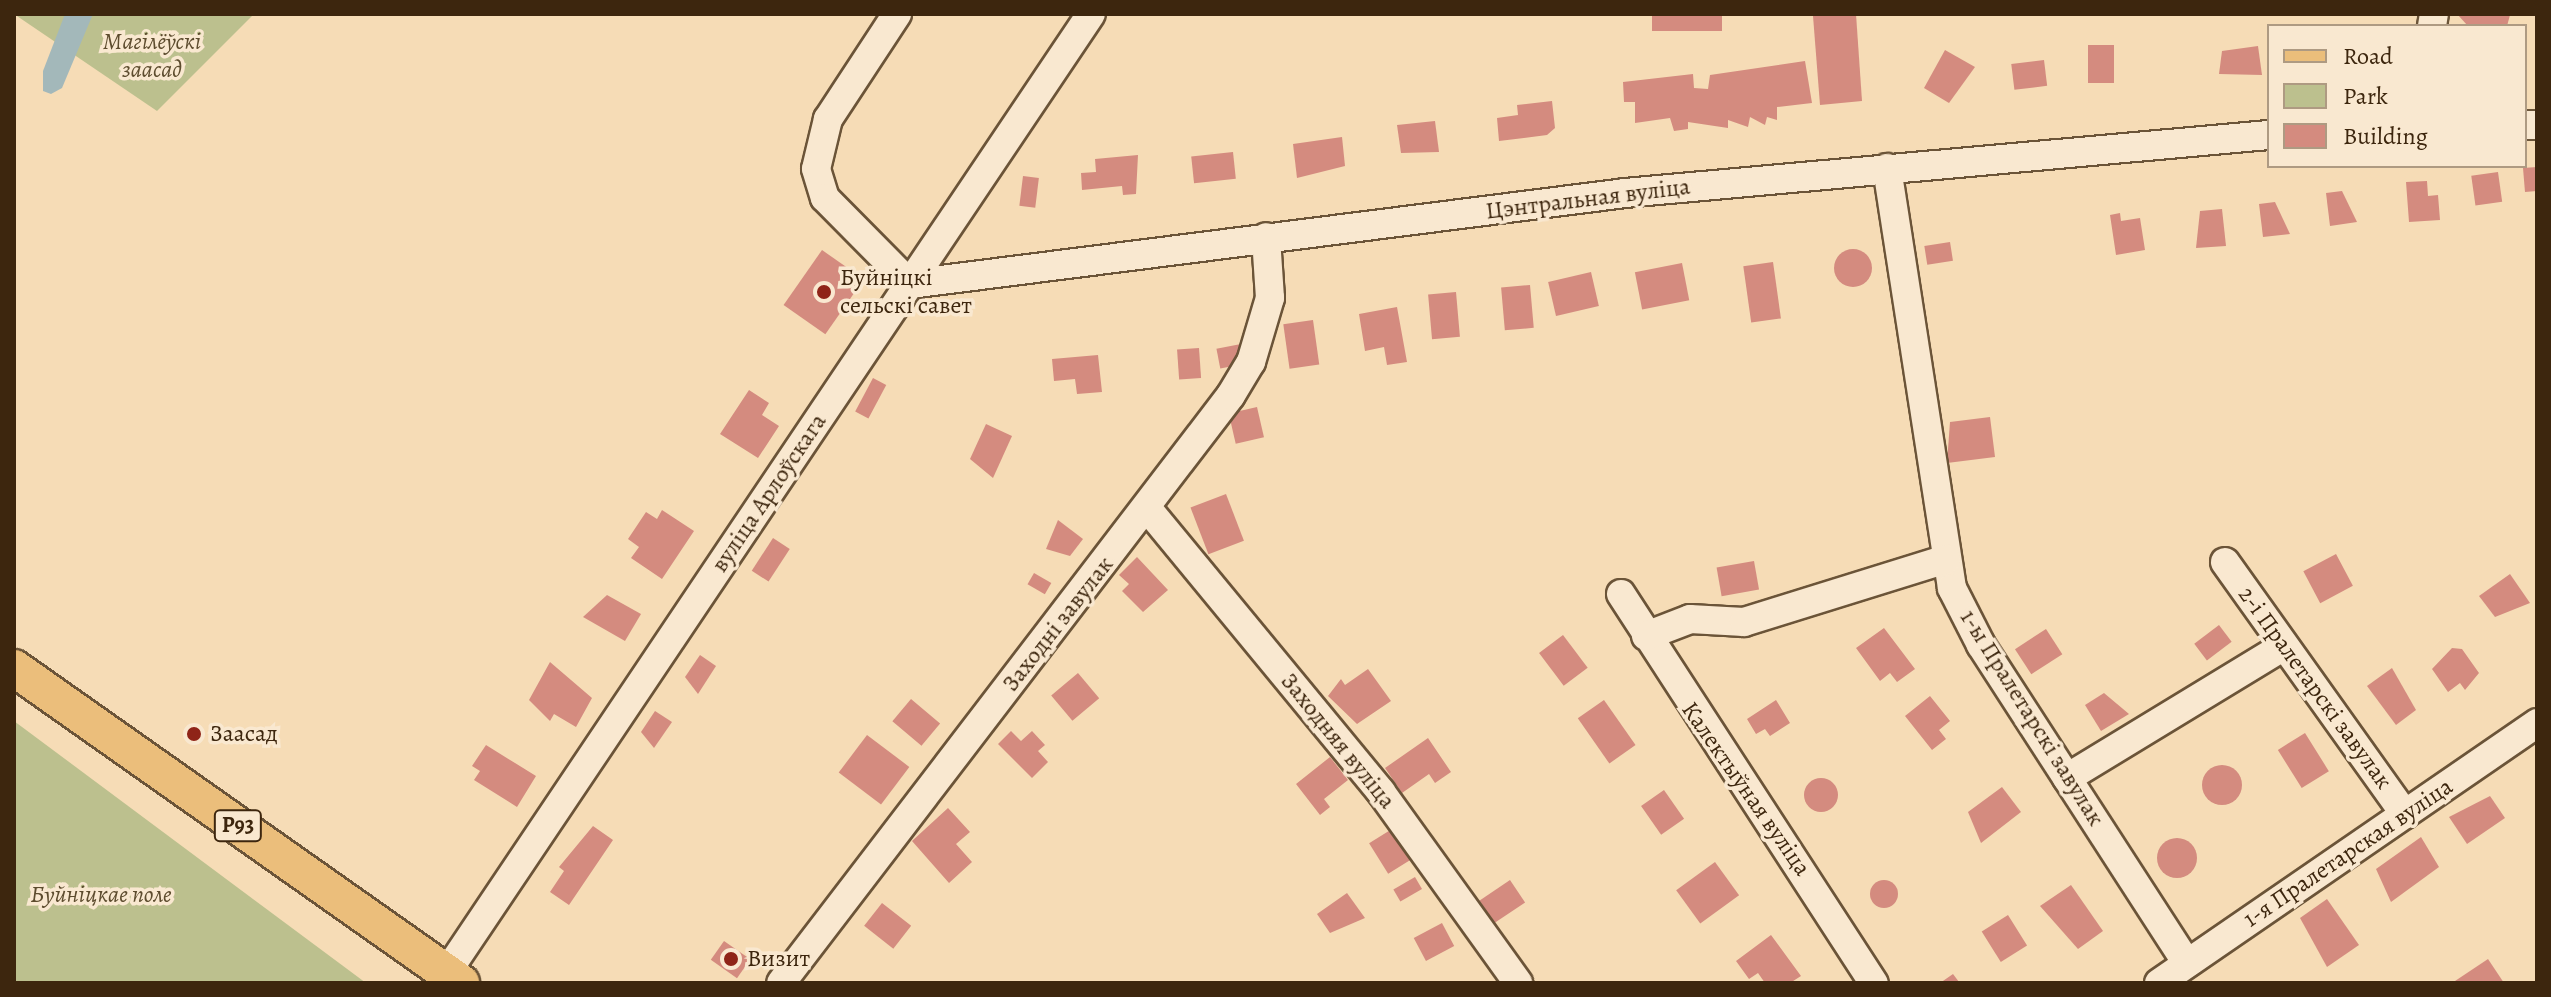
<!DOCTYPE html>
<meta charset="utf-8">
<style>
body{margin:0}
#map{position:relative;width:2551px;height:997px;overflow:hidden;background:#f6dcb6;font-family:Alegreya,serif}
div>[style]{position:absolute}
.green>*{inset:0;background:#bcc08e}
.water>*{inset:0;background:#a3b8ba}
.building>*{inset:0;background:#d48b7f;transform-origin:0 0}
.round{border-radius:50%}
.roads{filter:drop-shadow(2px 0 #6b5438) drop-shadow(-2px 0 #6b5438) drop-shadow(0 2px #6b5438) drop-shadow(0 -2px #6b5438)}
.minor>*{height:28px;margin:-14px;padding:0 14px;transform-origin:14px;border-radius:14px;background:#f9e8d0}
.major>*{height:36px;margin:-18px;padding:0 18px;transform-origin:18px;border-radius:18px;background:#ebbe7b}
.dots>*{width:22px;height:22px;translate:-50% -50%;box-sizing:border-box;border:4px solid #f9e8d0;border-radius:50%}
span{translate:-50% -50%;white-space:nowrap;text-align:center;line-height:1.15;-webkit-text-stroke:7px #f9e8d0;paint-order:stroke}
.shield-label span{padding:2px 6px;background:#f9e8d0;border:2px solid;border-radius:6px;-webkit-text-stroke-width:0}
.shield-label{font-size:22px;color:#3d260e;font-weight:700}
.park-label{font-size:24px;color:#5d4c2e;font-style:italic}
.street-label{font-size:24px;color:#3d260e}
.poi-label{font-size:24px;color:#3d260e}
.left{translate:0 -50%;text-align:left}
.frame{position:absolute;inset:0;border:16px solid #3d260e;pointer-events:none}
.legend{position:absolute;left:2267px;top:24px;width:260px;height:144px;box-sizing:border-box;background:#f9e8d0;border:2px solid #ae9a82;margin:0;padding:10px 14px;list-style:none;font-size:24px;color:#3d260e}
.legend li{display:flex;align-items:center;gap:16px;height:40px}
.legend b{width:40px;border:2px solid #ae9a82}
</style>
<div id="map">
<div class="green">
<i style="clip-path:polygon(14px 14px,254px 14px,157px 111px)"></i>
<i style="clip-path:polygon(14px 721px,366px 983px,14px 983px)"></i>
</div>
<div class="water">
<i style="clip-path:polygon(65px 14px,93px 14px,62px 88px,51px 94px,43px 91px,43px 71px)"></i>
</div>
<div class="building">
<i style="left:1652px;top:14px;width:70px;height:17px"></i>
<i style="clip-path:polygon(1844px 14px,1856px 14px,1862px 101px,1820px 105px,1813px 16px)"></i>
<i style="clip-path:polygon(2457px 14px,2507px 14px,2510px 15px,2507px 26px,2468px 26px)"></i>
<i style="left:2088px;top:45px;width:26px;height:38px"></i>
<i style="clip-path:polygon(2258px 46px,2262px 75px,2219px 74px,2222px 51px)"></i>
<i style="clip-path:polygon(1945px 50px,1975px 67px,1949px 103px,1924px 88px)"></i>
<i style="left:2044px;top:60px;width:26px;height:33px;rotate:83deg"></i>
<i style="clip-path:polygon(1805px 61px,1812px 103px,1777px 107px,1777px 120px,1767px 117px,1765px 125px,1750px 117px,1748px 127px,1728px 120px,1728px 128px,1688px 122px,1688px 129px,1674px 131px,1670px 118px,1635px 123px,1635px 102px,1624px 102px,1623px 82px,1693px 74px,1694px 88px,1708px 89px,1710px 75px)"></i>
<i style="clip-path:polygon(1552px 101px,1555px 128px,1547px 135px,1499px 141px,1497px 118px,1518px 115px,1517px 105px)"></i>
<i style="clip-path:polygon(1435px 121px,1439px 152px,1401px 153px,1397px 125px)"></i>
<i style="clip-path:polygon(1342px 137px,1345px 166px,1297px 178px,1293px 144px)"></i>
<i style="left:1233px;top:152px;width:27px;height:42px;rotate:84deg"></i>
<i style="clip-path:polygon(1138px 155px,1136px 194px,1123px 195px,1122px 186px,1082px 190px,1081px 173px,1096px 172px,1095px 159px)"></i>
<i style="clip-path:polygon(2537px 167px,2537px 191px,2525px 192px,2523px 168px)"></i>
<i style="left:2498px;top:172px;width:30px;height:27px;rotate:82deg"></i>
<i style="left:1023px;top:176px;width:16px;height:30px;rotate:7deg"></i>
<i style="clip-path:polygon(2427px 181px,2428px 196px,2438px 195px,2440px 220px,2409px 222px,2406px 182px)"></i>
<i style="clip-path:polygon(2342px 191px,2357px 222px,2330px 226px,2326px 193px)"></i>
<i style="clip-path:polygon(2275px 202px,2290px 234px,2263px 237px,2259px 204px)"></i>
<i style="clip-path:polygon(2222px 209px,2226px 246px,2196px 248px,2200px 211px)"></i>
<i style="clip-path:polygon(2120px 213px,2121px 221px,2140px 218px,2145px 250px,2116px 255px,2110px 215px)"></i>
<i style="left:1950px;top:242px;width:19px;height:26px;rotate:81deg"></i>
<i class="round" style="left:1834px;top:249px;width:38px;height:38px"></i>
<i style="left:822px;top:250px;width:51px;height:67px;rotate:35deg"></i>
<i style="left:1773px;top:262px;width:57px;height:30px;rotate:82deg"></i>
<i style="left:1682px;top:263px;width:38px;height:48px;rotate:79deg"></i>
<i style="left:1591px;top:272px;width:35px;height:44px;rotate:77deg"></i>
<i style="left:1530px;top:285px;width:43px;height:29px;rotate:85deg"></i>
<i style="left:1456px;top:292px;width:45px;height:28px;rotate:85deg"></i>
<i style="clip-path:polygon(1397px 307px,1407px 362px,1387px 365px,1384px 347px,1365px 351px,1359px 314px)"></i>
<i style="left:1313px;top:320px;width:45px;height:30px;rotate:82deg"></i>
<i style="left:1241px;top:344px;width:20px;height:25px;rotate:79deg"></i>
<i style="left:1199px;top:348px;width:30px;height:22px;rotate:86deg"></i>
<i style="clip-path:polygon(1098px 355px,1102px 392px,1077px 394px,1075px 379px,1054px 381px,1052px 359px)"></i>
<i style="left:873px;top:378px;width:15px;height:38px;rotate:28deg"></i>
<i style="clip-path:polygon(749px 390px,769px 403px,762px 415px,779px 426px,758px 458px,720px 434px)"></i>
<i style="left:1257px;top:407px;width:31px;height:29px;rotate:77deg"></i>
<i style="clip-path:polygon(1990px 417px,1995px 457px,1947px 463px,1950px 422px)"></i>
<i style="clip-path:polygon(986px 424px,1012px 436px,993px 478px,970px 459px)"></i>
<i style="left:1226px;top:494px;width:50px;height:38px;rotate:69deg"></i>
<i style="clip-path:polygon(662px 510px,694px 531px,662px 579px,631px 558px,639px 547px,628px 539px,646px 512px,657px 519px)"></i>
<i style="clip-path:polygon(1058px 520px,1083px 539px,1070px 556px,1046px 549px)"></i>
<i style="left:773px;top:538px;width:20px;height:39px;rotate:33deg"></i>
<i style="left:2336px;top:554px;width:36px;height:37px;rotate:62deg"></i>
<i style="clip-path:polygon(1137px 557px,1168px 590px,1143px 612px,1122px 591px,1129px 584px,1119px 575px)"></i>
<i style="left:1754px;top:561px;width:29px;height:38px;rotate:80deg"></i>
<i style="left:1034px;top:573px;width:20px;height:13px;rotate:30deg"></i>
<i style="clip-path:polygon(2510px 574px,2530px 603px,2495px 617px,2479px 596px)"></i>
<i style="clip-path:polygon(607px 595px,641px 614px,625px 641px,583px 617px)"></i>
<i style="left:2219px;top:625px;width:21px;height:31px;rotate:53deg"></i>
<i style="clip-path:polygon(1884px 628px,1915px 669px,1897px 682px,1890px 673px,1880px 681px,1856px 648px)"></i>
<i style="left:2046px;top:629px;width:30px;height:37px;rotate:57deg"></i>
<i style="left:1563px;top:635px;width:41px;height:30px;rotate:53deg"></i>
<i style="clip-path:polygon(2452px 648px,2462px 649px,2479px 673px,2465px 690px,2460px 683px,2448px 692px,2432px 669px)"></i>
<i style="clip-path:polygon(700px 655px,716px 666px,698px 694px,685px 677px)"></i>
<i style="clip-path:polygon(550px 662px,592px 698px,576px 727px,554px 714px,550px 721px,529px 700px)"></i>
<i style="clip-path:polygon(2392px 668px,2416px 710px,2396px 725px,2367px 686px)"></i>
<i style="clip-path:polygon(1368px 669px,1391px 701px,1357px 724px,1328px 696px,1341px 679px,1345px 685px)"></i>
<i style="left:1078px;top:673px;width:33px;height:35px;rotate:50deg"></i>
<i style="clip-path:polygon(2104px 693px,2129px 714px,2101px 731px,2085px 705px)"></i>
<i style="clip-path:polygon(1930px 696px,1950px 721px,1939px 730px,1946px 739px,1932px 750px,1905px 716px)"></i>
<i style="left:911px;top:699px;width:38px;height:29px;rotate:40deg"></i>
<i style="left:1604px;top:700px;width:55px;height:32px;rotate:55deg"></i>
<i style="clip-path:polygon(1776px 700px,1790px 723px,1770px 736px,1765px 729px,1756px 734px,1747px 719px)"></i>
<i style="clip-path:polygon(655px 711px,672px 722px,654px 748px,641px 732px)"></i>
<i style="clip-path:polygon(1011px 731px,1021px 741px,1032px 731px,1045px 745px,1038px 751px,1048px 762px,1032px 778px,998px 744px)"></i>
<i style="left:2305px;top:733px;width:45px;height:32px;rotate:58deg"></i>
<i style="left:867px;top:735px;width:53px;height:47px;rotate:37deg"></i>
<i style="clip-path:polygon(1428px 738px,1451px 772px,1435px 783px,1429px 774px,1402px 793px,1385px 768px)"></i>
<i style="clip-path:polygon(486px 745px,536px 776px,517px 807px,474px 780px,480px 771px,472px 766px)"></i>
<i style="clip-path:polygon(1330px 757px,1348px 780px,1324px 799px,1330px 807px,1320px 815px,1296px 784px)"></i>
<i class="round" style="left:2202px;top:765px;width:40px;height:40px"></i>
<i class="round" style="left:1804px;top:778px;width:34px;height:34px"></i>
<i style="clip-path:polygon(2002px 787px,2021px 812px,1981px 843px,1968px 812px)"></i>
<i style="left:1664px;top:790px;width:35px;height:28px;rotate:55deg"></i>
<i style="clip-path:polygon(2490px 796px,2505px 818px,2467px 844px,2449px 817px)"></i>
<i style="clip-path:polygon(948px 808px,970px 832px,956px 844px,972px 862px,949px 883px,912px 841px)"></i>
<i style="clip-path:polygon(593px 826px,613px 840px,569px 905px,550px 892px,564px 871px,559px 867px)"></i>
<i style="left:1392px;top:829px;width:36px;height:27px;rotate:58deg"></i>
<i style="clip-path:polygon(2421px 837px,2439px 867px,2391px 902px,2376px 869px)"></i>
<i class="round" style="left:2157px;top:838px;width:40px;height:40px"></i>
<i style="left:1715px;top:862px;width:41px;height:48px;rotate:54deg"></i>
<i style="left:1415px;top:877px;width:14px;height:25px;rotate:60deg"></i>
<i style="left:1510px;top:880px;width:27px;height:37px;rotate:56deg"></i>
<i class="round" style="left:1870px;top:880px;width:28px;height:28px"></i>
<i style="clip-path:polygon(2071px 885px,2103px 931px,2078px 949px,2040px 906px)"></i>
<i style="clip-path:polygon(1347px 893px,1365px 918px,1330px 933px,1317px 914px)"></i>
<i style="clip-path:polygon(2327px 899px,2359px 945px,2327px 967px,2300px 918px)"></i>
<i style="left:882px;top:903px;width:37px;height:29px;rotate:38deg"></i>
<i style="left:2008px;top:915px;width:36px;height:31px;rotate:58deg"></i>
<i style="left:1442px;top:923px;width:26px;height:32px;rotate:62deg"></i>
<i style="clip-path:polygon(1771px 935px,1801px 976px,1790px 983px,1765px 983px,1758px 973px,1749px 979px,1736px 961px)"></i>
<i style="left:724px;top:941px;width:32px;height:23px;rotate:35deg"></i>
<i style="clip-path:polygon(2488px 959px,2504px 983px,2456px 983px,2455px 981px)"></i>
<i style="clip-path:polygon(1953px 974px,1959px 982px,1969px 983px,1940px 983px)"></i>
</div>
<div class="roads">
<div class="minor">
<i style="left:897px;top:14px;width:126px;rotate:123.3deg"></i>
<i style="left:828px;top:119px;width:51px;rotate:103.5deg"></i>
<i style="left:816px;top:169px;width:30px;rotate:73deg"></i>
<i style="left:825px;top:198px;width:121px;rotate:45.3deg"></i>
<i style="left:2432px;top:26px;width:12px;rotate:-81deg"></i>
<i style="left:2525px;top:125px;width:12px"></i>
<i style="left:1887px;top:168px;width:425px;rotate:81.2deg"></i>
<i style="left:1952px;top:588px;width:64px;rotate:63deg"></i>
<i style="left:1981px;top:645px;width:379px;rotate:57.1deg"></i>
<i style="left:910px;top:284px;width:721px;rotate:-7.25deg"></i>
<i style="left:1625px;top:193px;width:647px;rotate:-5.15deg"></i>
<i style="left:1147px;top:508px;width:368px;rotate:50.5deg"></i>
<i style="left:1381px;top:792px;width:235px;rotate:54.3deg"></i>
<i style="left:2225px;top:562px;width:310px;rotate:54.5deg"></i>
<i style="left:1621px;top:594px;width:464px;rotate:57deg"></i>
<i style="left:1646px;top:636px;width:47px;rotate:-21.1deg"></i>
<i style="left:1690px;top:619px;width:54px;rotate:3.2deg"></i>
<i style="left:1744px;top:622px;width:212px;rotate:-17.3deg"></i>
<i style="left:2067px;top:778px;width:254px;rotate:-31.3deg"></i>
<i style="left:447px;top:972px;width:1154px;rotate:-56.09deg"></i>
<i style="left:781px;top:983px;width:740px;rotate:-52.57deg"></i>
<i style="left:1231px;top:395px;width:39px;rotate:-59deg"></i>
<i style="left:1251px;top:362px;width:67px;rotate:-73.5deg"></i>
<i style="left:1270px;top:298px;width:61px;rotate:-93.8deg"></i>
<i style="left:2159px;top:983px;width:459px;rotate:-34.5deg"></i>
</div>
<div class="major">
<i style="left:14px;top:668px;width:547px;rotate:35.17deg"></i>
</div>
</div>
<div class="dots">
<i style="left:824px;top:292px;background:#8f2418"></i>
<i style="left:194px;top:734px;background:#8f2418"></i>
<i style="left:731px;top:959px;background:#8f2418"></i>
</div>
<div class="shield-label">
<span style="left:238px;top:826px">Р93</span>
</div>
<div class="park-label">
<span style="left:152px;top:56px">Магілёўскі<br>заасад</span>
<span style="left:101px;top:895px">Буйніцкае поле</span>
</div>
<div class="street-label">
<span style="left:1588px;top:199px;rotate:-7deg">Цэнтральная вуліца</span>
<span style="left:769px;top:493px;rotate:-56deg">вуліца Арлоўскага</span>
<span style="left:1058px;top:624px;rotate:-52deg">Заходні завулак</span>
<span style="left:2315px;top:688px;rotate:54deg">2-і Пралетарскі завулак</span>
<span style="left:2032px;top:718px;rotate:58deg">1-ы Пралетарскі завулак</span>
<span style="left:1338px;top:741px;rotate:51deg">Заходняя вуліца</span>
<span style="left:1746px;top:789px;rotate:55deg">Калектыўная вуліца</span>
<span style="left:2348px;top:853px;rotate:-34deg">1-я Пралетарская вуліца</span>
</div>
<div class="poi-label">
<span class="left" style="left:840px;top:292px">Буйніцкі<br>сельскі савет</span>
<span class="left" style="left:210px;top:734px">Заасад</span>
<span class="left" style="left:747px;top:959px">Визит</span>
</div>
<div class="frame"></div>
<ul class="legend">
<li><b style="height:10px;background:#ebbe7b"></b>Road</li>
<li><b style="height:22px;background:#bcc08e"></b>Park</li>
<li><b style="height:22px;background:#d48b7f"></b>Building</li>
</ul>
</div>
